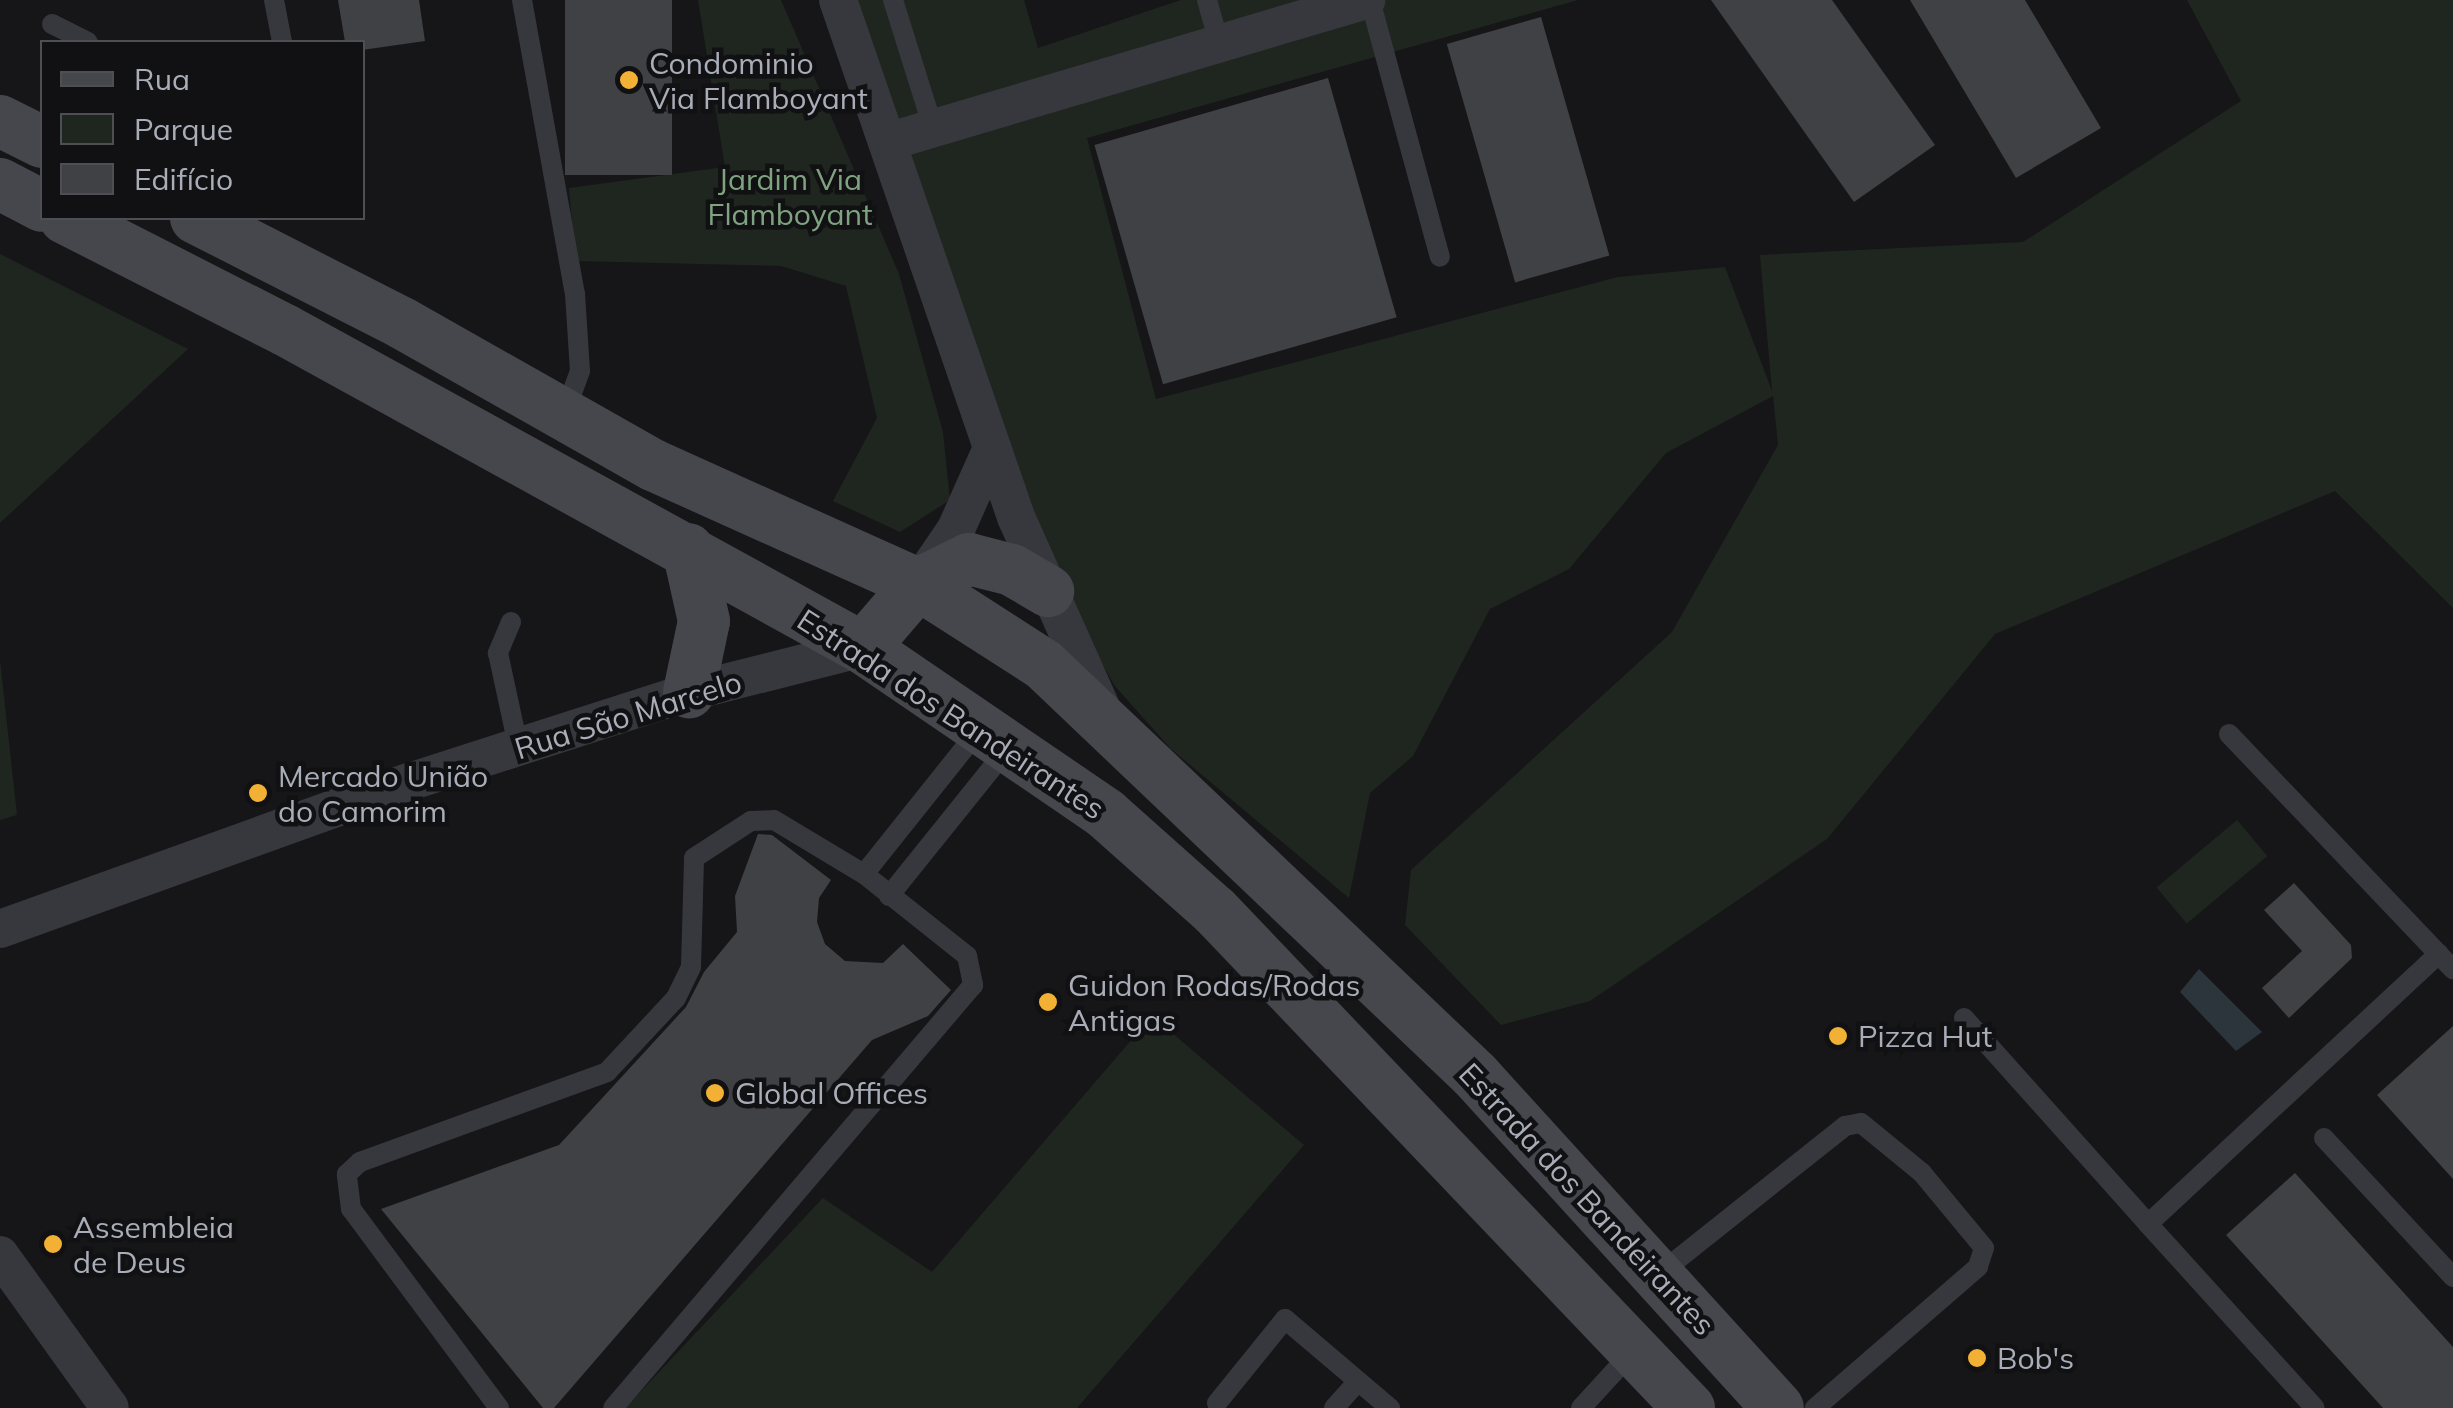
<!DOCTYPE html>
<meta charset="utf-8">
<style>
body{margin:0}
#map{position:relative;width:2453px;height:1408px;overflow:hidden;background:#161618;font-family:Mulish,sans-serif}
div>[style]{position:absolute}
.green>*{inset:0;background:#1e261f;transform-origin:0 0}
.water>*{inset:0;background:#2c353c}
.building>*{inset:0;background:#404145;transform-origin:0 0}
.service>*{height:20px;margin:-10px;padding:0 10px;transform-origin:10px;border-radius:10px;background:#37383d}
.minor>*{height:38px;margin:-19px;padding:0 19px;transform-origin:19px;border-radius:19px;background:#37383d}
.secondary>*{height:52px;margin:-26px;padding:0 26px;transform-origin:26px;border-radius:26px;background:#45474d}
.dots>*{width:28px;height:28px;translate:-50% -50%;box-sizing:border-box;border:5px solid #111113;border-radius:50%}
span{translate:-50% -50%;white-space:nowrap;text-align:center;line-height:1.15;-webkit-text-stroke:9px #111113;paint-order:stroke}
.poi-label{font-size:30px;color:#a8adb8}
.left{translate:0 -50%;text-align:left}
.park-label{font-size:30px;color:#7fa381}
.street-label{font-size:30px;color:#a8adb8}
.legend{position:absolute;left:40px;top:40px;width:325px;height:180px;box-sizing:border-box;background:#111113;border:2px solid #4d4f55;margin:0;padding:12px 18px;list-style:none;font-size:30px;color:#a8adb8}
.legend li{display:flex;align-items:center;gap:20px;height:50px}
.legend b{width:50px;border:2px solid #4d4f55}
</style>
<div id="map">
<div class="green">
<i style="clip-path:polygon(698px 0,781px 0,899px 274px,943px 432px,950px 500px,900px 532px,833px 501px,877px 418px,846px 286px,781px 266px,575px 261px,569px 188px,725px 167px)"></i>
<i style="clip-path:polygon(856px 0,1024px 0,1038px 48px,1181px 0,1578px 0,1087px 138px,1156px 399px,1618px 277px,1725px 267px,1772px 391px,1760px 255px,2023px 242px,2241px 101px,2187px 0,2453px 0,2453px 608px,2335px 491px,1995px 634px,1827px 839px,1590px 1001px,1501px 1025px,1405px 925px,1411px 870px,1672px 632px,1778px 445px,1773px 396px,1666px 453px,1569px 569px,1490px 609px,1413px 756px,1370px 793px,1349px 898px,1171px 749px,1114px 685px,1050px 570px)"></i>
<i style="clip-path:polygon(0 254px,188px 349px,0 523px)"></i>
<i style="clip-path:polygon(0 660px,17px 815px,0 820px)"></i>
<i style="left:2237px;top:820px;width:47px;height:105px;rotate:50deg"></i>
<i style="clip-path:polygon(1152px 1016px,1304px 1145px,1077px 1408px,625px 1408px,823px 1198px,932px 1272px)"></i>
</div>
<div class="water">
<i style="clip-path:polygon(2199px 969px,2262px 1032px,2236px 1051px,2180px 992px)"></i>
</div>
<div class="building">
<i style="clip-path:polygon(338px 0,419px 0,425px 41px,362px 50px,362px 42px,345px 42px)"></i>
<i style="left:565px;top:0;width:107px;height:175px"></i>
<i style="clip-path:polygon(1711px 0,1832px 0,1935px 145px,1854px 202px)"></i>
<i style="clip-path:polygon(1910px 0,2025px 0,2101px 128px,2016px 178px)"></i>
<i style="left:1541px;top:17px;width:248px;height:98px;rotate:74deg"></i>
<i style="left:1328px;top:78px;width:249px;height:243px;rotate:74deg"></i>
<i style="clip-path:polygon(758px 834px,772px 835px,831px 880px,819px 898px,817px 922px,825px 944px,845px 961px,883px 963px,903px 944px,951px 990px,928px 1016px,872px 1040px,554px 1408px,543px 1408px,381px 1209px,559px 1145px,686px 1007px,704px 972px,737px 932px,735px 896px)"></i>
<i style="clip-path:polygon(2294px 883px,2351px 945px,2352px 958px,2289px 1018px,2262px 988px,2302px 951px,2264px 910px)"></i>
<i style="clip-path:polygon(2453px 1026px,2453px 1179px,2377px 1095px)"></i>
<i style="clip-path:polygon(2295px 1173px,2453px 1347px,2453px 1408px,2383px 1408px,2226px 1235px)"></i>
</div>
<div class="service">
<i style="left:274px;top:0;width:43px;rotate:79.2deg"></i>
<i style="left:522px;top:0;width:299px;rotate:79.8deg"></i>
<i style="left:575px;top:294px;width:77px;rotate:86.3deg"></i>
<i style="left:580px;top:371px;width:47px;rotate:110deg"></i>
<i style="left:893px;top:0;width:134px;rotate:72.6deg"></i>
<i style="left:1207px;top:0;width:45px;rotate:74.4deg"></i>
<i style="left:1370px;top:0;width:266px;rotate:74.8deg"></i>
<i style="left:52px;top:24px;width:40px;rotate:26.6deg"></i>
<i style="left:511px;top:622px;width:34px;rotate:113deg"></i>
<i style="left:498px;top:653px;width:99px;rotate:77.8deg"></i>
<i style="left:2229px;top:734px;width:325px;rotate:46.4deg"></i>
<i style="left:864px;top:874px;width:183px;rotate:-51.4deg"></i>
<i style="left:889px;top:896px;width:189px;rotate:-51.2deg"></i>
<i style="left:1964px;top:1018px;width:276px;rotate:48.2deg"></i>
<i style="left:2148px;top:1224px;width:397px;rotate:-42.9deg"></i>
<i style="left:2324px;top:1138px;width:190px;rotate:47.1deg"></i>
<i style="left:2148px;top:1224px;width:248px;rotate:47.8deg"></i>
<i style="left:1659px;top:1274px;width:238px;rotate:-38.5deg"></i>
<i style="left:1845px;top:1126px;width:16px;rotate:-11deg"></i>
<i style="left:1861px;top:1123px;width:79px;rotate:39.3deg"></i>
<i style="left:1922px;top:1173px;width:97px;rotate:50.4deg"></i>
<i style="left:1984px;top:1248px;width:20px;rotate:108deg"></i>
<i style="left:1978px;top:1267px;width:216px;rotate:139.1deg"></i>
<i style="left:1217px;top:1403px;width:108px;rotate:-51deg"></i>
<i style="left:1285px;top:1319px;width:138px;rotate:40.3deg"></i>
<i style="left:499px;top:1408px;width:248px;rotate:-126.6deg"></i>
<i style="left:351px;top:1209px;width:35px;rotate:-97deg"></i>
<i style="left:347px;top:1174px;width:18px;rotate:-43deg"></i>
<i style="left:360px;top:1162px;width:263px;rotate:-20deg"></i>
<i style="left:607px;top:1072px;width:101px;rotate:-47deg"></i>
<i style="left:676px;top:998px;width:34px;rotate:-64deg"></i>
<i style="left:691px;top:967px;width:109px;rotate:-88.4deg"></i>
<i style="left:694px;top:858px;width:68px;rotate:-33deg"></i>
<i style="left:751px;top:821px;width:23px;rotate:-2deg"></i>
<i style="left:774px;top:820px;width:105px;rotate:31deg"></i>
<i style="left:864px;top:874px;width:132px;rotate:38.5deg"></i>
<i style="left:967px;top:956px;width:30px;rotate:78deg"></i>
<i style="left:973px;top:985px;width:555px;rotate:130.4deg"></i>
<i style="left:1334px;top:1408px;width:36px;rotate:-48deg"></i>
<i style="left:1581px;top:1408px;width:77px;rotate:-47.6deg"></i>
</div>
<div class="minor">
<i style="left:838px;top:0;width:547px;rotate:71deg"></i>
<i style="left:1016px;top:517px;width:210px;rotate:65.9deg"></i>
<i style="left:887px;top:142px;width:500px;rotate:-16.5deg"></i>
<i style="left:920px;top:582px;width:64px;rotate:-55.8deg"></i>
<i style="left:956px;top:529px;width:89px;rotate:-66deg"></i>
<i style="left:0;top:929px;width:438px;rotate:-19.8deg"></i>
<i style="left:412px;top:781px;width:291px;rotate:-17.8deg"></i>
<i style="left:689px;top:692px;width:179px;rotate:-14.2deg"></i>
<i style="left:0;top:1255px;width:188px;rotate:54.3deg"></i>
</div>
<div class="secondary">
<i style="left:0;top:121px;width:47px;rotate:26.6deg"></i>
<i style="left:0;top:184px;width:47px;rotate:27.6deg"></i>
<i style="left:65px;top:218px;width:247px;rotate:27deg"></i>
<i style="left:285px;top:330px;width:660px;rotate:28.82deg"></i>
<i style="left:863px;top:648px;width:294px;rotate:34.3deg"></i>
<i style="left:1106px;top:814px;width:146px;rotate:41.7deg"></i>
<i style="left:1215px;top:911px;width:687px;rotate:46.36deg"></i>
<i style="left:196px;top:218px;width:231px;rotate:27deg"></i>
<i style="left:402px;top:323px;width:288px;rotate:29.5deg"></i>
<i style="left:653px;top:465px;width:290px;rotate:24.2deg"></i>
<i style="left:918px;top:584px;width:150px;rotate:32.7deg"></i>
<i style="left:1044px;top:665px;width:595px;rotate:43.57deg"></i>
<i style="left:1475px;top:1075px;width:450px;rotate:47.7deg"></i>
<i style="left:688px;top:549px;width:74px;rotate:77.5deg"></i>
<i style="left:704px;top:621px;width:73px;rotate:101.9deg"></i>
<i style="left:863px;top:648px;width:84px;rotate:-49.3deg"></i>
<i style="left:918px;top:584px;width:57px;rotate:-26.1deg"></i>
<i style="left:969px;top:559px;width:44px;rotate:14.3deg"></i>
<i style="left:1012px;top:570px;width:42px;rotate:30.3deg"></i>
</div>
<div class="dots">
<i style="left:629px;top:80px;background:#f2b134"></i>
<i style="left:258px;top:793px;background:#f2b134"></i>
<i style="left:1048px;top:1002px;background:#f2b134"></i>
<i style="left:1838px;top:1036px;background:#f2b134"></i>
<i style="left:715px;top:1093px;background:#f2b134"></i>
<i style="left:53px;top:1244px;background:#f2b134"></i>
<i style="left:1977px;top:1358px;background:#f2b134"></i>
</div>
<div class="poi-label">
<span class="left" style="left:649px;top:80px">Condominio<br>Via Flamboyant</span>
<span class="left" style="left:278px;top:793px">Mercado União<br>do Camorim</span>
<span class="left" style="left:1068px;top:1002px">Guidon Rodas/Rodas<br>Antigas</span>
<span class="left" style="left:1858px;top:1036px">Pizza Hut</span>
<span class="left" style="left:735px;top:1093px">Global Offices</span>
<span class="left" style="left:73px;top:1244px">Assembleia<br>de Deus</span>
<span class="left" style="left:1997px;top:1358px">Bob's</span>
</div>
<div class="park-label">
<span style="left:790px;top:196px">Jardim Via<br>Flamboyant</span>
</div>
<div class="street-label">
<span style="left:951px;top:714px;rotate:33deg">Estrada dos Bandeirantes</span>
<span style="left:628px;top:715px;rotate:-17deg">Rua São Marcelo</span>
<span style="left:1587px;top:1199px;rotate:47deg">Estrada dos Bandeirantes</span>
</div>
<ul class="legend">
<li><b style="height:12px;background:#45474d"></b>Rua</li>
<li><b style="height:28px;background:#1e261f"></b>Parque</li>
<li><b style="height:28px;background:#404145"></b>Edifício</li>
</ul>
</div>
